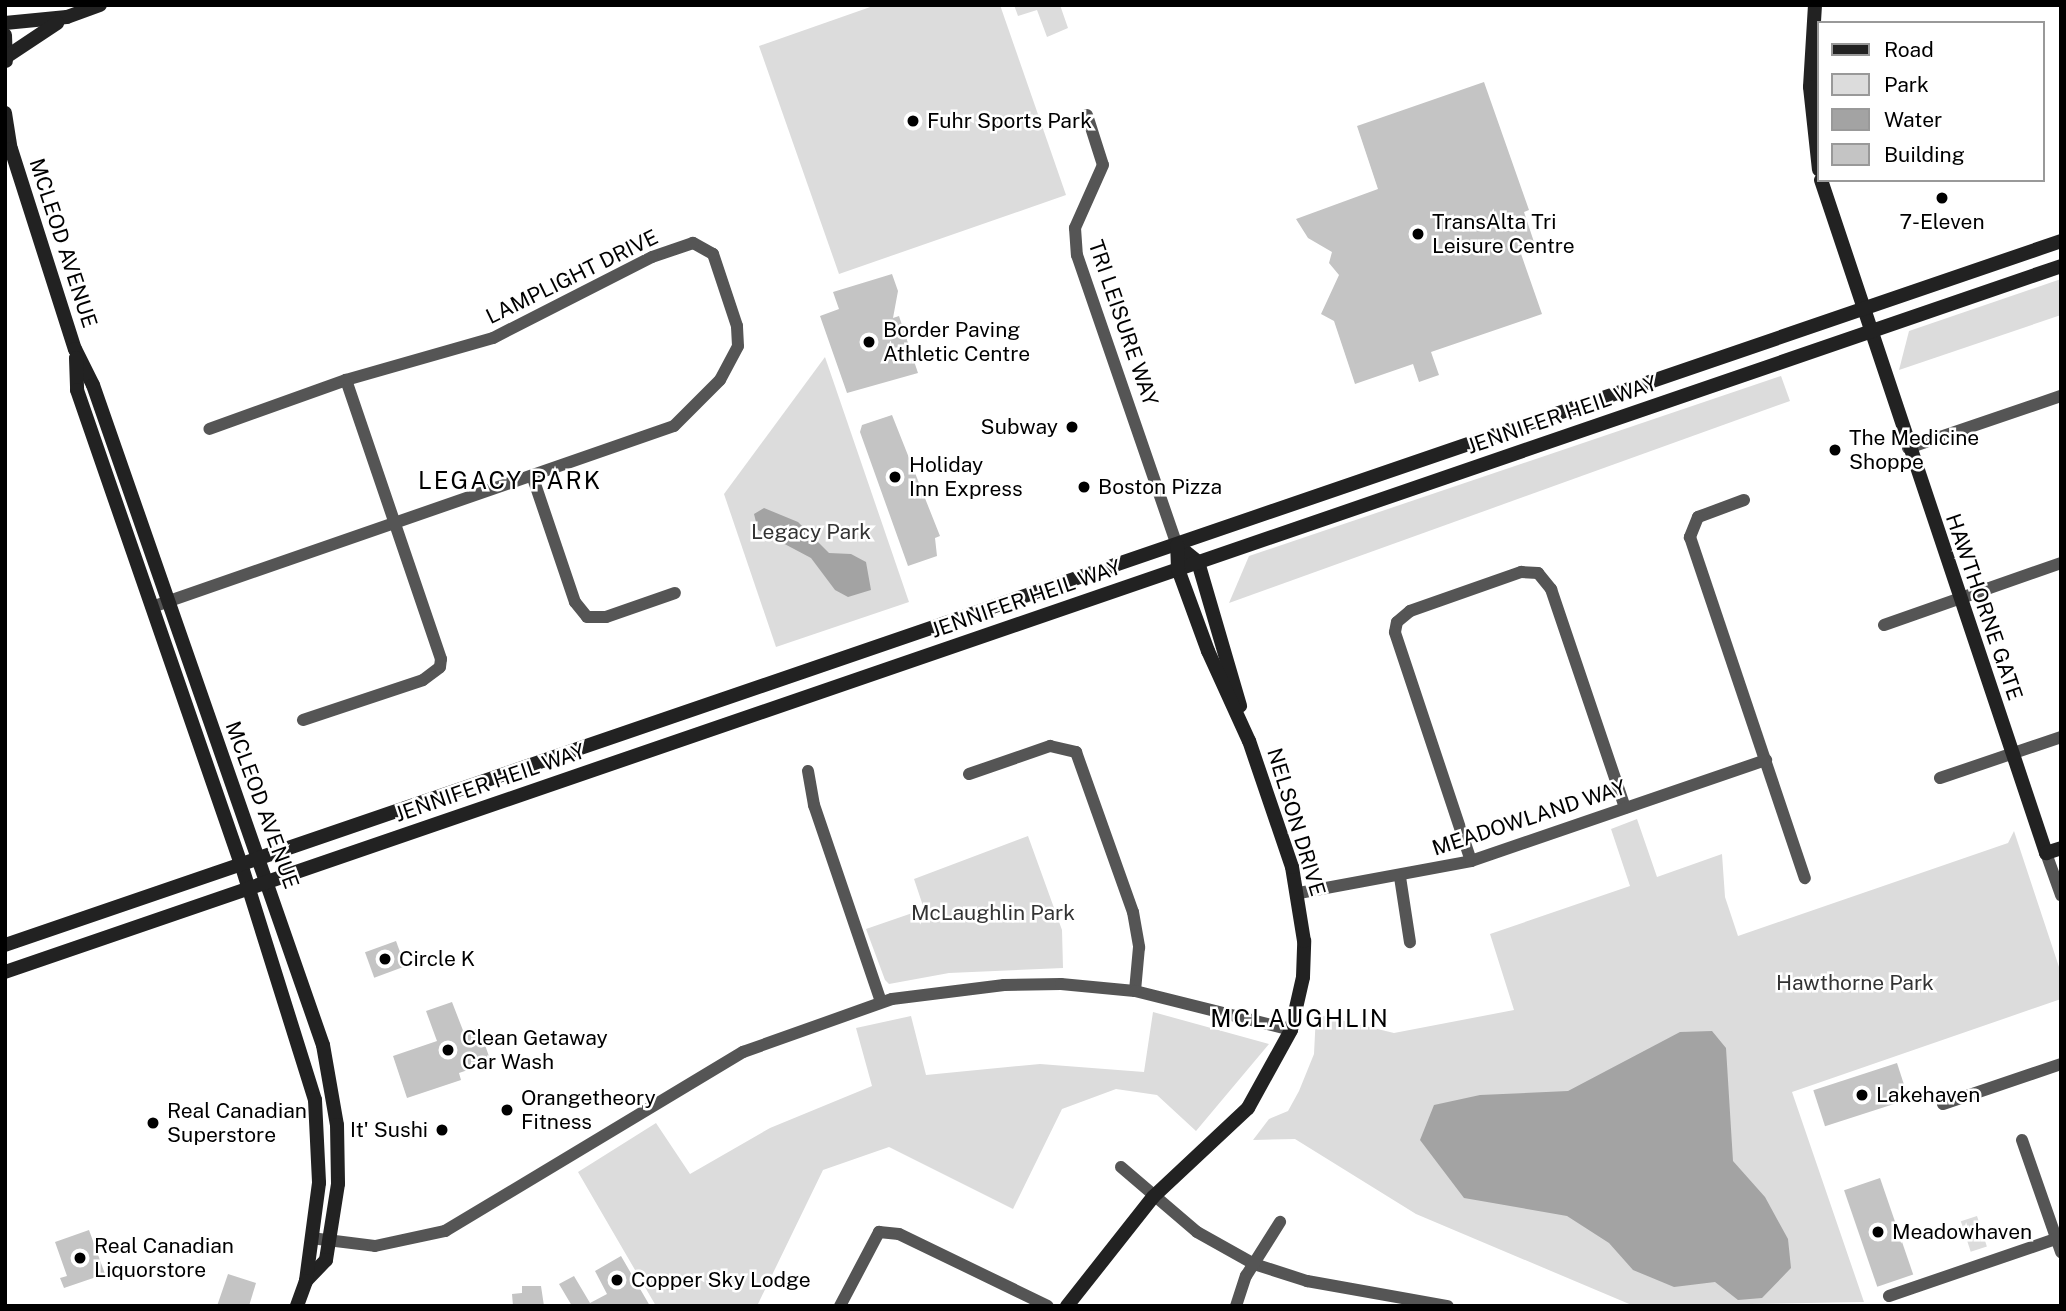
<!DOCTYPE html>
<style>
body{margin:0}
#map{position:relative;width:2066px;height:1311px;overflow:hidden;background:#fff;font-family:"Public Sans",sans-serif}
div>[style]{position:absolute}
.green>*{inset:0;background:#dcdcdc;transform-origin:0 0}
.water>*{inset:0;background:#a3a3a3}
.building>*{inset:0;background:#c4c4c4;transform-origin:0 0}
.street>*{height:12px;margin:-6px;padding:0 6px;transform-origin:6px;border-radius:6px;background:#555}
.secondary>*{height:14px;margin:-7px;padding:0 7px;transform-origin:7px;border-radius:7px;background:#222}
.dots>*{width:19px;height:19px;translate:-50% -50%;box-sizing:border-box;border:4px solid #fff;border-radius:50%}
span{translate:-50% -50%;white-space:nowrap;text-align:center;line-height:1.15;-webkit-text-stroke:5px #fff;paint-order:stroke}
.poi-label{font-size:21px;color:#000}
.left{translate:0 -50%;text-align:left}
.right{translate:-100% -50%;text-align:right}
.street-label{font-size:21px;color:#000}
.park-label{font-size:21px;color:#333}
.quarter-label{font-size:24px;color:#000;letter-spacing:2px}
.frame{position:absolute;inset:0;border:7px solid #000;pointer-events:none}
.legend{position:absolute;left:1817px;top:21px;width:228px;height:161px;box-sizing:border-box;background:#fff;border:2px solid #999;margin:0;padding:9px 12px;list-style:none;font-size:21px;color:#000}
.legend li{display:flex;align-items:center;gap:14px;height:35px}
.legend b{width:35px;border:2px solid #999}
</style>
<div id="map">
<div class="green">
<i style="clip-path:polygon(876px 5px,1000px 5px,1066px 195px,839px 274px,759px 46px)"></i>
<i style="clip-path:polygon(1014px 5px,1060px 5px,1068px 28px,1047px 37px,1037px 10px,1018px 16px)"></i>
<i style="clip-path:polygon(2061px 279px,2061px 315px,1899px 370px,1909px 331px)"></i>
<i style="clip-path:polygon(825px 357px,909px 602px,776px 647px,724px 494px)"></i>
<i style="clip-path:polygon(1781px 376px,1790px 401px,1229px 603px,1249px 556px)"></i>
<i style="clip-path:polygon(1637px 819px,1657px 877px,1722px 854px,1725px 897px,1738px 936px,2008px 843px,2014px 831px,2061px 973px,2061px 999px,1792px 1092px,1864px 1302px,1634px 1306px,1416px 1214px,1295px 1139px,1253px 1140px,1269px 1119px,1288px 1111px,1299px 1091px,1314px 1054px,1316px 1014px,1394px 1033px,1514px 1010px,1490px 934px,1630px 886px,1611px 829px)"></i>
<i style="clip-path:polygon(1028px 836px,1062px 930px,1063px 968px,949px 973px,889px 984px,885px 980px,866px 929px,924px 909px,914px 879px)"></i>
<i style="clip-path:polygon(1153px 1012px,1269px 1044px,1196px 1131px,1157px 1095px,1116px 1089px,1062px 1109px,1013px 1209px,889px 1147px,823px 1170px,757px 1306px,656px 1306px,578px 1172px,656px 1123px,690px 1174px,770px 1128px,872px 1086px,856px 1028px,911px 1016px,926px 1075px,1040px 1064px,1144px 1072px)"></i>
<i style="left:1977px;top:1216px;width:32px;height:17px;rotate:72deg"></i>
</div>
<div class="water">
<i style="clip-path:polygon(764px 508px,798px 522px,829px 553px,851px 554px,866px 562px,871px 590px,848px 597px,835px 590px,811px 558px,758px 530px,754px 514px)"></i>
<i style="clip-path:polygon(1712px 1031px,1726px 1048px,1733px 1161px,1765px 1197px,1788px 1239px,1791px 1268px,1762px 1298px,1738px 1300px,1715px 1282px,1674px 1287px,1633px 1270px,1609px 1243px,1567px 1216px,1464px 1198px,1420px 1140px,1434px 1105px,1480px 1095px,1568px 1091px,1680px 1032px)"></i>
</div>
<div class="building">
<i style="clip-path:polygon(1484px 82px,1529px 210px,1524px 212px,1535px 245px,1520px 251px,1542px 314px,1431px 352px,1439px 375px,1419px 382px,1413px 364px,1355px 384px,1334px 321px,1321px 314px,1339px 275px,1329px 263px,1332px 252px,1308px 238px,1296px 219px,1378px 189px,1357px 126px)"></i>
<i style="clip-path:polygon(892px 274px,898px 291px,893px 318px,899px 316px,918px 373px,847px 393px,820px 316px,839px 309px,833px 292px)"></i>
<i style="clip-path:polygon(892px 415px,940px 536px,935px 538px,937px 556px,908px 566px,860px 432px,862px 425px)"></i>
<i style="left:396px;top:941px;width:27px;height:33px;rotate:70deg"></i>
<i style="clip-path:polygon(452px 1002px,464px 1033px,479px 1028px,491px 1062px,459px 1073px,461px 1080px,407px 1098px,393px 1056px,437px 1041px,426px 1011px)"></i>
<i style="left:1897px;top:1063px;width:38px;height:88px;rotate:72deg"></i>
<i style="left:1880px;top:1178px;width:102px;height:38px;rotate:71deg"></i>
<i style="clip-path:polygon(89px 1230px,105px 1274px,64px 1288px,60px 1278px,67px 1276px,55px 1242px)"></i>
<i style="clip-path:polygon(621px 1256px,650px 1306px,572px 1306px,559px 1284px,574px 1276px,590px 1303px,607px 1294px,595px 1271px)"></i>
<i style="clip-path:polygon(228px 1274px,256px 1283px,249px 1306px,217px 1306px)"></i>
<i style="clip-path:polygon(522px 1286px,541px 1286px,544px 1306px,513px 1306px,512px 1294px,522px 1293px)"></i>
</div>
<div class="street">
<i style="left:1087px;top:115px;width:52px;rotate:72.3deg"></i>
<i style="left:1103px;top:165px;width:69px;rotate:114deg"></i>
<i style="left:1075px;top:228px;width:27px;rotate:86deg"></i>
<i style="left:1077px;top:255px;width:307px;rotate:71deg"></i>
<i style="left:1908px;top:448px;width:162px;rotate:-18.8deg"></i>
<i style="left:533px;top:478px;width:131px;rotate:71.3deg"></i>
<i style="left:575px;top:602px;width:19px;rotate:51deg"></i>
<i style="left:587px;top:617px;width:19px"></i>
<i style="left:606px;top:617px;width:73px;rotate:-19.2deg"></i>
<i style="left:1744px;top:500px;width:49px;rotate:159.7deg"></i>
<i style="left:1698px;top:517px;width:22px;rotate:112deg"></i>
<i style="left:1690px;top:537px;width:360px;rotate:71.4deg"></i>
<i style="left:152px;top:607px;width:552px;rotate:-19.12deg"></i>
<i style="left:674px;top:426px;width:65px;rotate:-45deg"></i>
<i style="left:720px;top:380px;width:38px;rotate:-62deg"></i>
<i style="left:738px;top:346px;width:20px;rotate:-93deg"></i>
<i style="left:737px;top:326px;width:76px;rotate:-108.4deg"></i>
<i style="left:713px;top:254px;width:23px;rotate:-151deg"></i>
<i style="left:693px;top:243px;width:43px;rotate:161.1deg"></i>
<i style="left:652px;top:257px;width:178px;rotate:153deg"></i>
<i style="left:493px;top:338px;width:153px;rotate:164.1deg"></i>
<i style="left:346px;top:380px;width:145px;rotate:160.3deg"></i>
<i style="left:1884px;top:625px;width:188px;rotate:-19.3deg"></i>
<i style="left:303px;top:720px;width:126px;rotate:-18.4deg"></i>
<i style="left:423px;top:680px;width:21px;rotate:-37deg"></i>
<i style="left:440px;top:667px;width:8px;rotate:-83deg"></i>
<i style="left:441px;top:659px;width:295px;rotate:-108.8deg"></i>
<i style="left:808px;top:771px;width:35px;rotate:80deg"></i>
<i style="left:814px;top:805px;width:208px;rotate:71.2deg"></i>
<i style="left:969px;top:774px;width:86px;rotate:-19.1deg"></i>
<i style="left:1050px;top:746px;width:27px;rotate:13deg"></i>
<i style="left:1076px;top:752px;width:170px;rotate:70.4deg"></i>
<i style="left:1133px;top:912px;width:36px;rotate:80deg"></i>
<i style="left:1139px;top:947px;width:44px;rotate:95.2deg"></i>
<i style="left:1940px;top:778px;width:128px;rotate:-18.7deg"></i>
<i style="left:2046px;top:853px;width:45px;rotate:70.3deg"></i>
<i style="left:1471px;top:861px;width:241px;rotate:-108.4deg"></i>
<i style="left:1395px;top:632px;width:10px;rotate:-79deg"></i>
<i style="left:1397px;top:622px;width:17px;rotate:-40deg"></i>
<i style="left:1410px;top:611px;width:118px;rotate:-19.4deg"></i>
<i style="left:1521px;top:572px;width:17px;rotate:3deg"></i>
<i style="left:1538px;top:573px;width:21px;rotate:51deg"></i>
<i style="left:1551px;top:589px;width:231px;rotate:71.3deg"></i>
<i style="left:1400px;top:877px;width:66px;rotate:81.3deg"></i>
<i style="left:1299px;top:893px;width:175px;rotate:-10.5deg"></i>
<i style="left:1471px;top:861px;width:312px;rotate:-18.9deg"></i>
<i style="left:1943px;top:1104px;width:125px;rotate:-18.7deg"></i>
<i style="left:2022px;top:1140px;width:119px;rotate:70.8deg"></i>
<i style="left:1121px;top:1167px;width:100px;rotate:40.5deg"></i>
<i style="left:1197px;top:1232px;width:65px;rotate:29.3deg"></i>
<i style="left:1254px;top:1264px;width:56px;rotate:17.8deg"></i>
<i style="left:1307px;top:1281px;width:143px;rotate:10.1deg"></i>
<i style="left:311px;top:1238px;width:64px;rotate:7.1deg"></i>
<i style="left:375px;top:1246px;width:72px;rotate:-12.1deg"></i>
<i style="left:445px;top:1231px;width:348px;rotate:-31deg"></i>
<i style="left:743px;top:1052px;width:158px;rotate:-19.6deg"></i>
<i style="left:892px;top:999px;width:113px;rotate:-7.1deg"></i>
<i style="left:1004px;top:985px;width:57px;rotate:-1deg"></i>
<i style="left:1061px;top:984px;width:74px;rotate:5.4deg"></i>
<i style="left:1135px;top:991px;width:161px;rotate:14deg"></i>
<i style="left:1889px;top:1296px;width:182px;rotate:-18.9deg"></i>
<i style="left:840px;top:1306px;width:84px;rotate:-62.2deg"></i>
<i style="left:879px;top:1232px;width:20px;rotate:6deg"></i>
<i style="left:899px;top:1234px;width:165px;rotate:25.8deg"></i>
<i style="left:1236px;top:1306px;width:32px;rotate:-72deg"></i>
<i style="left:1246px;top:1276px;width:64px;rotate:-57.8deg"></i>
</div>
<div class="secondary">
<i style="left:1815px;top:5px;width:82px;rotate:93.5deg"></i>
<i style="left:1810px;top:87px;width:83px;rotate:83.8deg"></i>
<i style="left:5px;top:23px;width:62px;rotate:-5.5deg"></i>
<i style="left:67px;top:17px;width:35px;rotate:-20deg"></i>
<i style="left:5px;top:35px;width:26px;rotate:88deg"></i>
<i style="left:9px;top:55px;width:58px;rotate:-33.7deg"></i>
<i style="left:5px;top:113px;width:36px;rotate:81deg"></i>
<i style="left:11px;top:149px;width:210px;rotate:72.3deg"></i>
<i style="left:75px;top:349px;width:40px;rotate:63.4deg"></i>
<i style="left:93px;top:385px;width:699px;rotate:70.79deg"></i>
<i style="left:323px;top:1045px;width:81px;rotate:80.1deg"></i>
<i style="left:337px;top:1125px;width:59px;rotate:89deg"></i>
<i style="left:338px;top:1184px;width:77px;rotate:99deg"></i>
<i style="left:326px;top:1260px;width:29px;rotate:134deg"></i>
<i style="left:1821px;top:180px;width:710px;rotate:71.51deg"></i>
<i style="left:2046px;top:853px;width:16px;rotate:-18deg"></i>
<i style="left:76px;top:358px;width:32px;rotate:88deg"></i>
<i style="left:77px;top:390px;width:505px;rotate:70.92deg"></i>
<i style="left:242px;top:867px;width:244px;rotate:72.6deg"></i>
<i style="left:315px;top:1100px;width:83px;rotate:87.2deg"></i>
<i style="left:319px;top:1183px;width:99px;rotate:97.6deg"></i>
<i style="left:306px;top:1281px;width:27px;rotate:110deg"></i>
<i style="left:1177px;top:545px;width:27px;rotate:39deg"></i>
<i style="left:1198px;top:562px;width:150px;rotate:73.7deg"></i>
<i style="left:5px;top:945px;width:2173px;rotate:-18.9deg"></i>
<i style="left:5px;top:972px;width:2174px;rotate:-18.95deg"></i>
<i style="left:1067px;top:1306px;width:139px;rotate:-51.7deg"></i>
<i style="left:1153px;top:1197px;width:130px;rotate:-43.1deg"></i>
<i style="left:1248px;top:1108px;width:89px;rotate:-61.1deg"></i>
<i style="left:1291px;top:1030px;width:54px;rotate:-77.2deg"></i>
<i style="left:1303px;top:977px;width:36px;rotate:-88deg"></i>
<i style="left:1304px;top:941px;width:75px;rotate:-99.2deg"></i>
<i style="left:1292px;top:867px;width:133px;rotate:-108.8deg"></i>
<i style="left:1249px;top:741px;width:99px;rotate:-114.5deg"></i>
<i style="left:1208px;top:651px;width:87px;rotate:-110.1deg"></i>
<i style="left:1178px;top:569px;width:24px;rotate:-92deg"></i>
</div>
<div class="dots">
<i style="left:913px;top:121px;background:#000"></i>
<i style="left:1942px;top:198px;background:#000"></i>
<i style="left:1418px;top:234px;background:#000"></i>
<i style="left:869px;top:342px;background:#000"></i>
<i style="left:1072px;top:427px;background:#000"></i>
<i style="left:1835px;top:450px;background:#000"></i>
<i style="left:895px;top:477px;background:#000"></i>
<i style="left:1084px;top:487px;background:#000"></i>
<i style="left:385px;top:959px;background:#000"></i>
<i style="left:448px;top:1050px;background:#000"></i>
<i style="left:1862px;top:1095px;background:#000"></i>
<i style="left:507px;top:1110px;background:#000"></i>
<i style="left:153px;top:1123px;background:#000"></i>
<i style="left:442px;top:1130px;background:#000"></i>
<i style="left:1878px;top:1232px;background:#000"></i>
<i style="left:80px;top:1258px;background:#000"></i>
<i style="left:617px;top:1280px;background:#000"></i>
</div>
<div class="poi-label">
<span class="left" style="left:927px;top:121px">Fuhr Sports Park</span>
<span class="left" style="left:1432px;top:234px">TransAlta Tri<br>Leisure Centre</span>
<span style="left:1942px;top:222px">7-Eleven</span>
<span class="left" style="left:883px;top:342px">Border Paving<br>Athletic Centre</span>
<span class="right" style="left:1058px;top:427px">Subway</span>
<span class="left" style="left:1849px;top:450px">The Medicine<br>Shoppe</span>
<span class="left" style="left:909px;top:477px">Holiday<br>Inn Express</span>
<span class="left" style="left:1098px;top:487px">Boston Pizza</span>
<span class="left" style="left:399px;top:959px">Circle K</span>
<span class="left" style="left:462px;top:1050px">Clean Getaway<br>Car Wash</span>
<span class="left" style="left:1876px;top:1095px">Lakehaven</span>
<span class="left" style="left:521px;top:1110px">Orangetheory<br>Fitness</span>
<span class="left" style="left:167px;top:1123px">Real Canadian<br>Superstore</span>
<span class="right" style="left:428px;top:1130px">It' Sushi</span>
<span class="left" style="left:1892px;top:1232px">Meadowhaven</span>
<span class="left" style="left:94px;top:1258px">Real Canadian<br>Liquorstore</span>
<span class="left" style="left:631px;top:1280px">Copper Sky Lodge</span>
</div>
<div class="street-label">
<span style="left:63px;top:243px;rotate:72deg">MCLEOD AVENUE</span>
<span style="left:572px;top:277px;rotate:-26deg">LAMPLIGHT DRIVE</span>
<span style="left:1123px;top:323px;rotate:71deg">TRI LEISURE WAY</span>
<span style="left:1562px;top:415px;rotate:-19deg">JENNIFER HEIL WAY</span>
<span style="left:1026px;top:599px;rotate:-19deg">JENNIFER HEIL WAY</span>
<span style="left:1984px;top:607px;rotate:71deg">HAWTHORNE GATE</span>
<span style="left:490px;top:783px;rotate:-19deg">JENNIFER HEIL WAY</span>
<span style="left:262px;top:805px;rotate:70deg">MCLEOD AVENUE</span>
<span style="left:1529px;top:818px;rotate:-18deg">MEADOWLAND WAY</span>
<span style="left:1296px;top:822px;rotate:73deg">NELSON DRIVE</span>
</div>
<div class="park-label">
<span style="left:811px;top:532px">Legacy Park</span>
<span style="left:993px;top:913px">McLaughlin Park</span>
<span style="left:1855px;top:983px">Hawthorne Park</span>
</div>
<div class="quarter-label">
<span style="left:510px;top:481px">LEGACY PARK</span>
<span style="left:1300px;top:1019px">MCLAUGHLIN</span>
</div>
<div class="frame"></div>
<ul class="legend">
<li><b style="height:9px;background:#222"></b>Road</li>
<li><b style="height:19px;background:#dcdcdc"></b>Park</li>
<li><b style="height:19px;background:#a3a3a3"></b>Water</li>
<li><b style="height:19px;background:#c4c4c4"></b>Building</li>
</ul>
</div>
